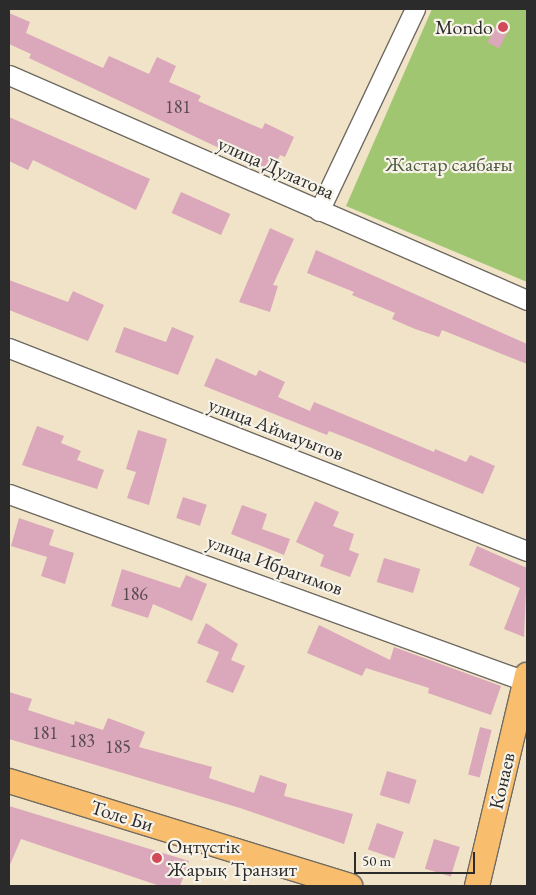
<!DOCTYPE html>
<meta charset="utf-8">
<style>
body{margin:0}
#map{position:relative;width:536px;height:895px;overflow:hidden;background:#f0e3c7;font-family:"EB Garamond",serif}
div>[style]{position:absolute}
.green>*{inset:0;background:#a1c671}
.building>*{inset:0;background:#dba7ba;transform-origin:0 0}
.roads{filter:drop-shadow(1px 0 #706b62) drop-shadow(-1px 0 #706b62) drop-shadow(0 1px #706b62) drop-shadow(0 -1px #706b62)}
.minor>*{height:19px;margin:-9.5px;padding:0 9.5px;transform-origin:9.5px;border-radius:9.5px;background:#fff}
.major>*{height:24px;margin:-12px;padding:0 12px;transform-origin:12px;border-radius:12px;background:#f9be6d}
.dots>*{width:14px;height:14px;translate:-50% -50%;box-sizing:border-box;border:2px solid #f7f3e8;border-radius:50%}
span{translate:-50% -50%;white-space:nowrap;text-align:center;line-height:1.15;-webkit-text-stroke:4.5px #f7f3e8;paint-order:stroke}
.number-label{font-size:18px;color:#574a4f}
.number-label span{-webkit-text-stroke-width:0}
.poi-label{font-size:20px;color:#2b2b2b}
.right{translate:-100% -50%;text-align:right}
.left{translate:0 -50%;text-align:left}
.park-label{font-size:20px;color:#4e5a40}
.street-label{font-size:20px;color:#2b2b2b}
.frame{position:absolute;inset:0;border:10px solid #2b2b2b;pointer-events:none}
.scale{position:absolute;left:354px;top:852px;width:121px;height:22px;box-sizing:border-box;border:2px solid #2b2b2b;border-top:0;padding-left:6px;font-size:15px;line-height:18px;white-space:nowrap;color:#2b2b2b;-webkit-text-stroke:4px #f7f3e8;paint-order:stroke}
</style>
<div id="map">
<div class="green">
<i style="clip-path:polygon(432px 9px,527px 9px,527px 282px,346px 206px)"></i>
</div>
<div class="building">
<i style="clip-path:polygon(9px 13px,30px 22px,26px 33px,103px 68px,109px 56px,149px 74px,157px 57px,176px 66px,169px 82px,201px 96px,198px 101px,262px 129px,265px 123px,294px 137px,285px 157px,280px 155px,272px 173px,29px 58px,31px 54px,9px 44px)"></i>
<i style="left:498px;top:22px;width:13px;height:23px;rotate:27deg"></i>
<i style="clip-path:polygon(9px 117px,150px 179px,136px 210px,33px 160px,28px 170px,9px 161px)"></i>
<i style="left:181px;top:192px;width:54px;height:23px;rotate:24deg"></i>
<i style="clip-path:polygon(270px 228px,294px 239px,273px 285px,278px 286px,270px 312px,239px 302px)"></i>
<i style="clip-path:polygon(316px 250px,527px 344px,527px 364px,442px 330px,439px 337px,415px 329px,392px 319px,395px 313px,352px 295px,354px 292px,307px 273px)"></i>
<i style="clip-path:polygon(9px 280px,68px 302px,73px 291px,104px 305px,88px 341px,9px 310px)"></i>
<i style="clip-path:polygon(124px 327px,166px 342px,172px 327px,194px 336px,178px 375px,115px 352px)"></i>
<i style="clip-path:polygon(216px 358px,256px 376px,259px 370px,285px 382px,278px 397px,310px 411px,314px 402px,434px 452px,435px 449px,466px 462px,470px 455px,495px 466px,483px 494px,360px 443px,329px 431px,327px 435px,204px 386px)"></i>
<i style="clip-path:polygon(37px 426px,64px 436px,61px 443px,81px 451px,77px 460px,104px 470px,97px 489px,22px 465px)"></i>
<i style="clip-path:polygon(138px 430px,167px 439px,149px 505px,127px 498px,136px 472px,126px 469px)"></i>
<i style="left:183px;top:497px;width:25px;height:22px;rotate:18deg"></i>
<i style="clip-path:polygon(315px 501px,339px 512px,333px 526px,354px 534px,349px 550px,359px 554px,350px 577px,320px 566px,324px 555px,296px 542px)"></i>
<i style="clip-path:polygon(242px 505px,267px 514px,262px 529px,290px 539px,284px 555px,231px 534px)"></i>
<i style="clip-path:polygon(19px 518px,54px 530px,49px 545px,74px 553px,65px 584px,41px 576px,47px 557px,11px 546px)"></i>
<i style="clip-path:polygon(477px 546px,527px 568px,524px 637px,504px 629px,520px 588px,469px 565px)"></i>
<i style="left:384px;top:558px;width:38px;height:25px;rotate:17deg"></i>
<i style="clip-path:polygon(122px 569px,180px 588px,186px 575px,207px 584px,192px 621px,153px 604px,148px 618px,111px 606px)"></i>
<i style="clip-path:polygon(206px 623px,238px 644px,231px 660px,245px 666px,233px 693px,206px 682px,219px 652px,197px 643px)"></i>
<i style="clip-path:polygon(319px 625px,390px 660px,394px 647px,501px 686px,491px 715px,428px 693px,429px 688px,366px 668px,362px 676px,307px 653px)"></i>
<i style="clip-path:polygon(9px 692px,32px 699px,28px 710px,74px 725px,75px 721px,103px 730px,108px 718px,145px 732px,139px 747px,212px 767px,209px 778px,254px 793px,260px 775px,287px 784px,284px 796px,353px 814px,344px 844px,240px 808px,9px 739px)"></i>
<i style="left:480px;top:727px;width:12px;height:49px;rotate:14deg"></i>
<i style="left:387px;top:771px;width:31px;height:25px;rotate:17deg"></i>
<i style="clip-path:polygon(9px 806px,189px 861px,180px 886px,160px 886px,21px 839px,9px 867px)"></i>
<i style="left:377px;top:823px;width:28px;height:28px;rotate:19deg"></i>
<i style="left:434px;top:839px;width:27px;height:31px;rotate:17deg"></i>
</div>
<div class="roads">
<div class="minor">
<i style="left:9px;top:75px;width:565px;rotate:23.48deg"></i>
<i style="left:319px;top:211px;width:224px;rotate:-64.6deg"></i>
<i style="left:9px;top:348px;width:556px;rotate:21.4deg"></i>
<i style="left:9px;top:494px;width:549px;rotate:19.92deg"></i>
</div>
<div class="major">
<i style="left:9px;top:781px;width:357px;rotate:17.1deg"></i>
<i style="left:477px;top:886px;width:217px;rotate:-76.7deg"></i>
</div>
</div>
<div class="dots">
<i style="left:503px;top:27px;background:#d1495b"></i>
<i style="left:157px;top:858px;background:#d1495b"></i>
</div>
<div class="number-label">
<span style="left:178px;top:107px">181</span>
<span style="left:135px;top:594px">186</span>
<span style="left:45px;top:733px">181</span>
<span style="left:82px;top:741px">183</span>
<span style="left:118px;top:747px">185</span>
</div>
<div class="poi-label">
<span class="right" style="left:493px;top:27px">Mondo</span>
<span class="left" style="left:167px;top:858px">Оңтүстік<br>Жарық Транзит</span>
</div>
<div class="park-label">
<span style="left:449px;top:164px">Жастар саябағы</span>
</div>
<div class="street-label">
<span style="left:276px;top:168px;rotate:24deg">улица Дулатова</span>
<span style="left:276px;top:429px;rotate:21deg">улица Аймауытов</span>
<span style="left:275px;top:565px;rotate:20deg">улица Ибрагимов</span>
<span style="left:502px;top:781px;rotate:-77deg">Конаев</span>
<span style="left:122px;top:816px;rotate:17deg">Толе Би</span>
</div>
<div class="frame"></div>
<div class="scale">50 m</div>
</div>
